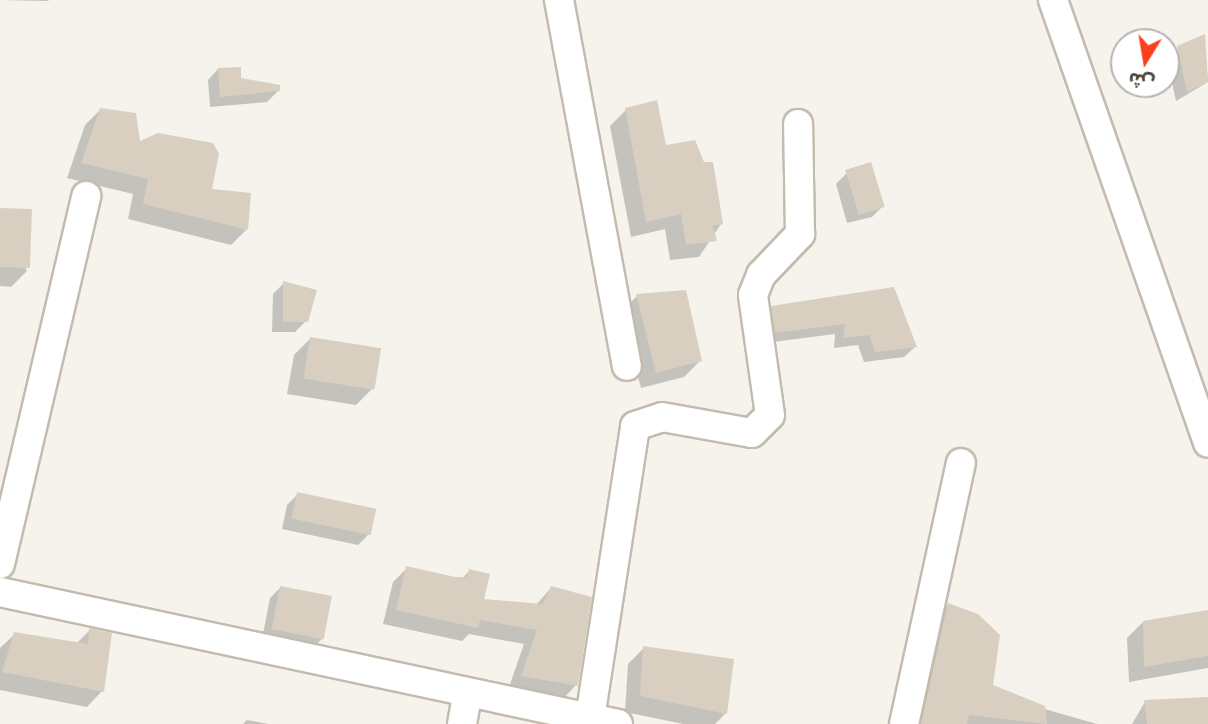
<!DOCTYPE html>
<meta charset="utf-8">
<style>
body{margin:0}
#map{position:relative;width:1208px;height:724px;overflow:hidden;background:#f6f3ec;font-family:Commissioner,"Noto Sans Arabic",sans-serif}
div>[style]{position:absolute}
.shadow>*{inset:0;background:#0003}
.building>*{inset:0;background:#d8cfc1;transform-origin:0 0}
.roads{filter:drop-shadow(2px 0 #c2bbae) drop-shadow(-2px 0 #c2bbae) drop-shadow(0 2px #c2bbae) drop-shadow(0 -2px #c2bbae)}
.minor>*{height:28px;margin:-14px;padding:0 14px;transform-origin:14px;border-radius:14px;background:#fff}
span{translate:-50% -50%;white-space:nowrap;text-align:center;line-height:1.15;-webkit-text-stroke:6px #fff;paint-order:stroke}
.north{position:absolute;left:1110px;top:28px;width:70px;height:70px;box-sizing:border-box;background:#fff;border:2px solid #b7b4b0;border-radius:50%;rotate:191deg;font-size:19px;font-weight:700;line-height:28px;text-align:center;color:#4b4439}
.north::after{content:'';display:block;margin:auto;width:24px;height:32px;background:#fc3f1d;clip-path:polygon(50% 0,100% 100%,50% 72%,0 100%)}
</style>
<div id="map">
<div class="shadow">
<i style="clip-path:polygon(0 0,49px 0,48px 1px)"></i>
<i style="clip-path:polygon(1204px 37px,1208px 82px,1176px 101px,1167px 59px)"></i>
<i style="clip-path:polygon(218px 69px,240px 80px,278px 91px,267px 102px,210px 107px,208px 80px)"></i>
<i style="clip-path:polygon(101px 109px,138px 144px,246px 230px,231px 245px,128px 219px,133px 194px,67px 178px,85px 125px)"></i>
<i style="clip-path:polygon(626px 110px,665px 147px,703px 163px,721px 224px,699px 257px,670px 260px,665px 229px,631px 237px,610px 126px)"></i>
<i style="clip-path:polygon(847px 173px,883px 206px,872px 217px,847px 223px,836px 184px)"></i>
<i style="clip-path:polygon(0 211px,27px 271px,11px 287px,0 286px)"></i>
<i style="clip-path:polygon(284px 283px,306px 321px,295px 332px,272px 332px,273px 294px)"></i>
<i style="clip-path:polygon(893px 289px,915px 347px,904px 357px,864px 362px,858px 345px,834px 348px,835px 334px,765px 343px,761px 318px,772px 307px)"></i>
<i style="clip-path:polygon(637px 296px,700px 361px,684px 377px,641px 388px,621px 312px)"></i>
<i style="clip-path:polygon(310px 339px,372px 389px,356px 405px,287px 394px,294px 355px)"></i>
<i style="clip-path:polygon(298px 494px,368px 535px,358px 545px,282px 529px,287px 505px)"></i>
<i style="clip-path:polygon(407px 568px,462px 579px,469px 571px,482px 600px,536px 605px,551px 588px,576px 685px,563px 699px,508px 690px,524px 644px,469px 634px,462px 641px,383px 624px,393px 582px)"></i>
<i style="clip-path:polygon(281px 587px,322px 639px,311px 649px,262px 639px,270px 598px)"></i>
<i style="clip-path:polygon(948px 605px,991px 686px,1027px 704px,1097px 724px,910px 724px,933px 619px)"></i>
<i style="clip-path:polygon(1208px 612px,1208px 668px,1129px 682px,1127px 638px,1143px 622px)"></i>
<i style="clip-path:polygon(90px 630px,102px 691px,87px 707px,0 690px,0 648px,15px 634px,76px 644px)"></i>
<i style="clip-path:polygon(644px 648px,726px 713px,715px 724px,683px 724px,625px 712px,628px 664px)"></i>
<i style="clip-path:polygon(1208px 699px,1208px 724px,1132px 724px,1145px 702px)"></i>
<i style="clip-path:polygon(247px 720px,268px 724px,243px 724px)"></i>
</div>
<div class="building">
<i style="clip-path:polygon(1205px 34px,1208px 82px,1187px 92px,1177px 46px)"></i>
<i style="clip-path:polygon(241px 67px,241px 78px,280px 85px,280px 91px,220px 97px,218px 68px)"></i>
<i style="clip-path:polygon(657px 100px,666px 145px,695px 140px,704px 162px,713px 162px,723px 224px,713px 226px,717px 241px,686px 245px,681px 214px,646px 222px,625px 108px)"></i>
<i style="clip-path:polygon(100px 108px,136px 113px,140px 141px,158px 133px,213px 143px,219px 154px,212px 189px,251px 193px,248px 230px,143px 204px,148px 179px,81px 163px)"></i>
<i style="left:871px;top:162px;width:47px;height:27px;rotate:73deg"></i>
<i style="left:0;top:208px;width:32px;height:59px;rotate:2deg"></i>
<i style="clip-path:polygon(283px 281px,317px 290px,308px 322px,283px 322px)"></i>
<i style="clip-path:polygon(894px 287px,917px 347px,875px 352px,869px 335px,843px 338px,845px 324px,775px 333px,771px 306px)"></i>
<i style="clip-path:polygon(686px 290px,702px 361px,656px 373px,636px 294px)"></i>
<i style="left:310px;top:337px;width:72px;height:42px;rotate:9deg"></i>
<i style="left:297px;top:492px;width:81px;height:27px;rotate:12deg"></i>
<i style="clip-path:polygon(406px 566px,455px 577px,467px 577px,469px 569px,490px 574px,484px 599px,543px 604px,551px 586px,592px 597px,578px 686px,521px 676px,537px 630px,480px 620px,478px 628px,396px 610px)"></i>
<i style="left:280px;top:586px;width:53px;height:44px;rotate:11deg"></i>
<i style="clip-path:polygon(948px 603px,978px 614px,1000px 635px,993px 685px,1045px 706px,1047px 724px,969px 715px,967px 724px,921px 724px)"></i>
<i style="clip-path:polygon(1208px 610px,1208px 656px,1144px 667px,1143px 621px)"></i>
<i style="clip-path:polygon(89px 628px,112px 633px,104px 692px,2px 672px,14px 632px,88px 644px)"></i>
<i style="clip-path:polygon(643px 646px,734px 659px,727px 714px,640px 696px)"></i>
<i style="clip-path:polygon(1208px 697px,1208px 724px,1147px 724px,1144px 700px)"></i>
</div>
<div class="roads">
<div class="minor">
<i style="left:559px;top:0;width:372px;rotate:79.5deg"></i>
<i style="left:1053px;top:0;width:469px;rotate:70.7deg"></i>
<i style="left:0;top:564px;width:378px;rotate:-76.8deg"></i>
<i style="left:0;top:592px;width:632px;rotate:12.06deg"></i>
<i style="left:590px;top:718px;width:295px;rotate:-81.2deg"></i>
<i style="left:635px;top:426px;width:28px;rotate:-18deg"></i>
<i style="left:662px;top:417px;width:91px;rotate:10.1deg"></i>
<i style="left:752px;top:433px;width:25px;rotate:-45deg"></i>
<i style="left:770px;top:415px;width:121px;rotate:-98.1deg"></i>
<i style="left:753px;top:295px;width:22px;rotate:-68deg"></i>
<i style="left:761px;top:275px;width:57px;rotate:-46.4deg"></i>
<i style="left:800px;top:234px;width:110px;rotate:-91deg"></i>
<i style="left:462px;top:724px;width:27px;rotate:-80deg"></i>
<i style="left:904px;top:724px;width:267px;rotate:-77.7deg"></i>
</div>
</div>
<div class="north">ش</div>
</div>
